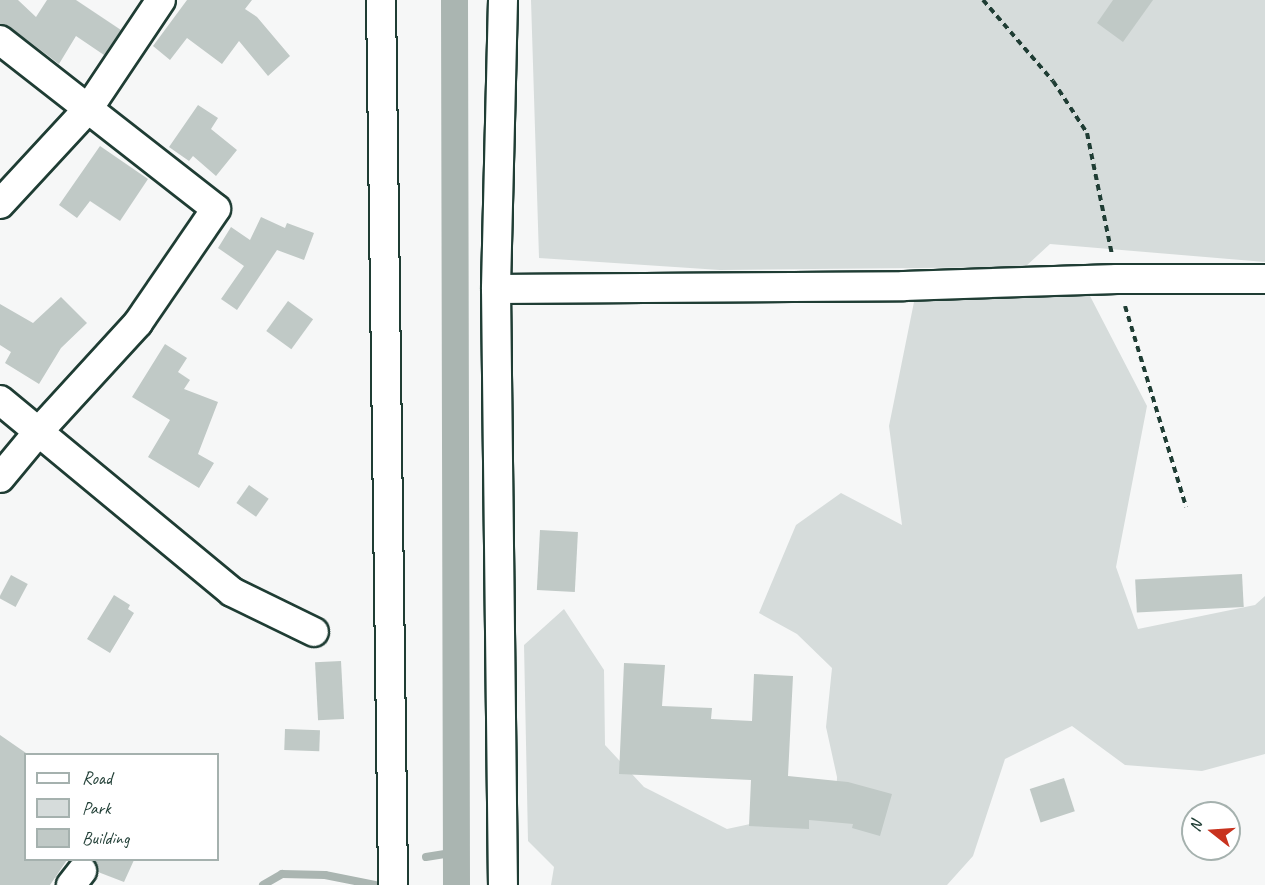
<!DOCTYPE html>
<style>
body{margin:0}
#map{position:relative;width:1265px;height:885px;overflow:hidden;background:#f6f7f7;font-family:Caveat,sans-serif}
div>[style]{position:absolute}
.green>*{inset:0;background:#d6dcdb}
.stream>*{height:8px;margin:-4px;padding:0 4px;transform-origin:4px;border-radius:4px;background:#aab5b1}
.canal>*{height:27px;margin:-13.5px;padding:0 13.5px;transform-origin:13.5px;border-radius:13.5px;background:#aab5b1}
.building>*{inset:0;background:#c0c9c6;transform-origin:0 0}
.path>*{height:4px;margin-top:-2px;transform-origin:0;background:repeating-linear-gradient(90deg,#1f3d34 0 6px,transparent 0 10.5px)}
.roads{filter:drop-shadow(2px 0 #1f3d34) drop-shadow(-2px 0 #1f3d34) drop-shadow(0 2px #1f3d34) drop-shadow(0 -2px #1f3d34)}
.minor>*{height:28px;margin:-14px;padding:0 14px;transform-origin:14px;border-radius:14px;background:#fff}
span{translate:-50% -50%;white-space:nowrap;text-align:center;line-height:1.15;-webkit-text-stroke:4.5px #fff;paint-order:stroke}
.legend{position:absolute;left:24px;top:753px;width:195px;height:108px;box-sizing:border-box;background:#fff;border:2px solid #a5b1ae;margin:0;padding:8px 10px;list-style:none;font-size:18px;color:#1f3d34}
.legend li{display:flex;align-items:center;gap:12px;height:30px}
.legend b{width:30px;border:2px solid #a5b1ae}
.north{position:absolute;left:1181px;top:801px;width:60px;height:60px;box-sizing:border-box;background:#fff;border:2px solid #a5b1ae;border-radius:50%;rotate:287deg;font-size:16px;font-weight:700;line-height:24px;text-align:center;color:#1f3d34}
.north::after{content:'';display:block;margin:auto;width:21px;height:27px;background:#c8321e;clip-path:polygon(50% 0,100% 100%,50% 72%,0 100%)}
</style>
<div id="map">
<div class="green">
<i style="clip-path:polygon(531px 0,1265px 0,1265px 262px,1050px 244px,1025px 267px,720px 270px,539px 258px)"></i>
<i style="clip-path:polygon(916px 292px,1090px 296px,1147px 406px,1116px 567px,1138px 629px,1255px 605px,1265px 596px,1265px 754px,1202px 771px,1125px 765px,1072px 726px,1005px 759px,973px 856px,947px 885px,551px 885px,554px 867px,528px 841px,524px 645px,564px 609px,604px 670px,605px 745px,644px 787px,727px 829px,782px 817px,836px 815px,837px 777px,826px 727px,832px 668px,797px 634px,759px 613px,796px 525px,841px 493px,902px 525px,889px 426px)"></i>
</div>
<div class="stream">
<i style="left:426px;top:857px;width:30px;rotate:-9deg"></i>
<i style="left:263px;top:885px;width:22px;rotate:-30deg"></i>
<i style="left:282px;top:874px;width:43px;rotate:1.3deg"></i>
<i style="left:325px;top:875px;width:51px;rotate:11.3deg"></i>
</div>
<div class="canal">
<i style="left:454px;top:0;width:885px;rotate:89.87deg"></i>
</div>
<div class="building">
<i style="clip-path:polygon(0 0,18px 0,36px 17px,47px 0,76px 0,121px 30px,104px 55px,76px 36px,59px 64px,10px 27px,0 24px)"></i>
<i style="clip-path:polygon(187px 0,252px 0,245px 9px,257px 17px,290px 56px,268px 76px,239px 41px,222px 64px,187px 38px,170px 60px,153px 46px)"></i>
<i style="clip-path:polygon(1113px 0,1153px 0,1123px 42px,1097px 23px)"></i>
<i style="clip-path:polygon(198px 105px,218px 118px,211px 129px,237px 150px,216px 176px,193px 156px,189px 161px,169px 147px)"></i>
<i style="clip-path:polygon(100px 146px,148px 179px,120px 221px,90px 201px,77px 218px,59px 205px)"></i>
<i style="clip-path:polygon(261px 217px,285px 228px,287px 223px,314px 233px,304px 260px,277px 250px,237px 310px,221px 299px,244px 266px,218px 248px,231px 227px,250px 240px)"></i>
<i style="clip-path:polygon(61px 297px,87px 323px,61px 348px,39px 384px,5px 363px,11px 352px,0 345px,0 304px,33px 323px)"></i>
<i style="left:288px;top:301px;width:31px;height:37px;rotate:36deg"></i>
<i style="clip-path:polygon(165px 344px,187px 358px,178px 372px,190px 380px,184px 389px,218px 402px,198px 454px,214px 463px,199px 488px,148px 457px,170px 420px,132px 397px)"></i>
<i style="left:249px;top:485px;width:24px;height:22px;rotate:35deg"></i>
<i style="left:540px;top:530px;width:38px;height:60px;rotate:3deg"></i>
<i style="left:1242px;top:574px;width:33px;height:107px;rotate:87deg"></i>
<i style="left:11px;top:575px;width:19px;height:26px;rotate:28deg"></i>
<i style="clip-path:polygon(114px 595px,130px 605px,128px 609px,134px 613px,110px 653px,87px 639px)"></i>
<i style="left:341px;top:661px;width:58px;height:26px;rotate:87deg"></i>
<i style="clip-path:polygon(624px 663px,665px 665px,662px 706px,712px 708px,711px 719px,752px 721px,754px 674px,793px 676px,788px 776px,848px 782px,892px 794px,880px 836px,852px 828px,853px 824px,809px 820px,809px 829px,749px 826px,751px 780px,619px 774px)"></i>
<i style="left:285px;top:729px;width:35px;height:21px;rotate:2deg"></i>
<i style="clip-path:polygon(0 735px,26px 753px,26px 860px,67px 860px,50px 885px,0 885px)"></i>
<i style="left:1064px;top:778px;width:35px;height:36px;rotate:72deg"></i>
<i style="clip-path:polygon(93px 860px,134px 860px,124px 882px,98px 872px)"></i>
</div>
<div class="path">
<i style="left:983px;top:0;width:107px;rotate:49.2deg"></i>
<i style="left:1053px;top:81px;width:62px;rotate:56.8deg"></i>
<i style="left:1087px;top:133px;width:125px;rotate:78.4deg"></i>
<i style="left:1125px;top:306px;width:210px;rotate:73.1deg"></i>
</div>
<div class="roads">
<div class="minor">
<i style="left:381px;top:0;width:885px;rotate:89.22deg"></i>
<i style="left:503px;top:0;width:289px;rotate:91.4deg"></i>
<i style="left:496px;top:289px;width:596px;rotate:89.33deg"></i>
<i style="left:0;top:40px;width:274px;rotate:38deg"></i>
<i style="left:216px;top:209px;width:138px;rotate:124.4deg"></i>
<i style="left:138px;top:323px;width:147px;rotate:132.5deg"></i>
<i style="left:39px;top:431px;width:61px;rotate:129.7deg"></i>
<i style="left:0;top:204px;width:129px;rotate:-47.2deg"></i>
<i style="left:88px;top:109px;width:131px;rotate:-56.2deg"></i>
<i style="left:496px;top:289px;width:408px;rotate:-0.4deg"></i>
<i style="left:904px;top:286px;width:213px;rotate:-1.9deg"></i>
<i style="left:1117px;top:279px;width:148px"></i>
<i style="left:0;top:400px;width:301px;rotate:39.6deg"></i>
<i style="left:232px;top:592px;width:91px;rotate:26deg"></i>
<i style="left:71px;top:885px;width:18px;rotate:-52deg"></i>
</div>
</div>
<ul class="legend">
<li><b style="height:8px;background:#fff"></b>Road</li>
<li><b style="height:16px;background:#d6dcdb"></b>Park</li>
<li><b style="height:16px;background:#c0c9c6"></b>Building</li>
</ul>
<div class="north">N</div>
</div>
